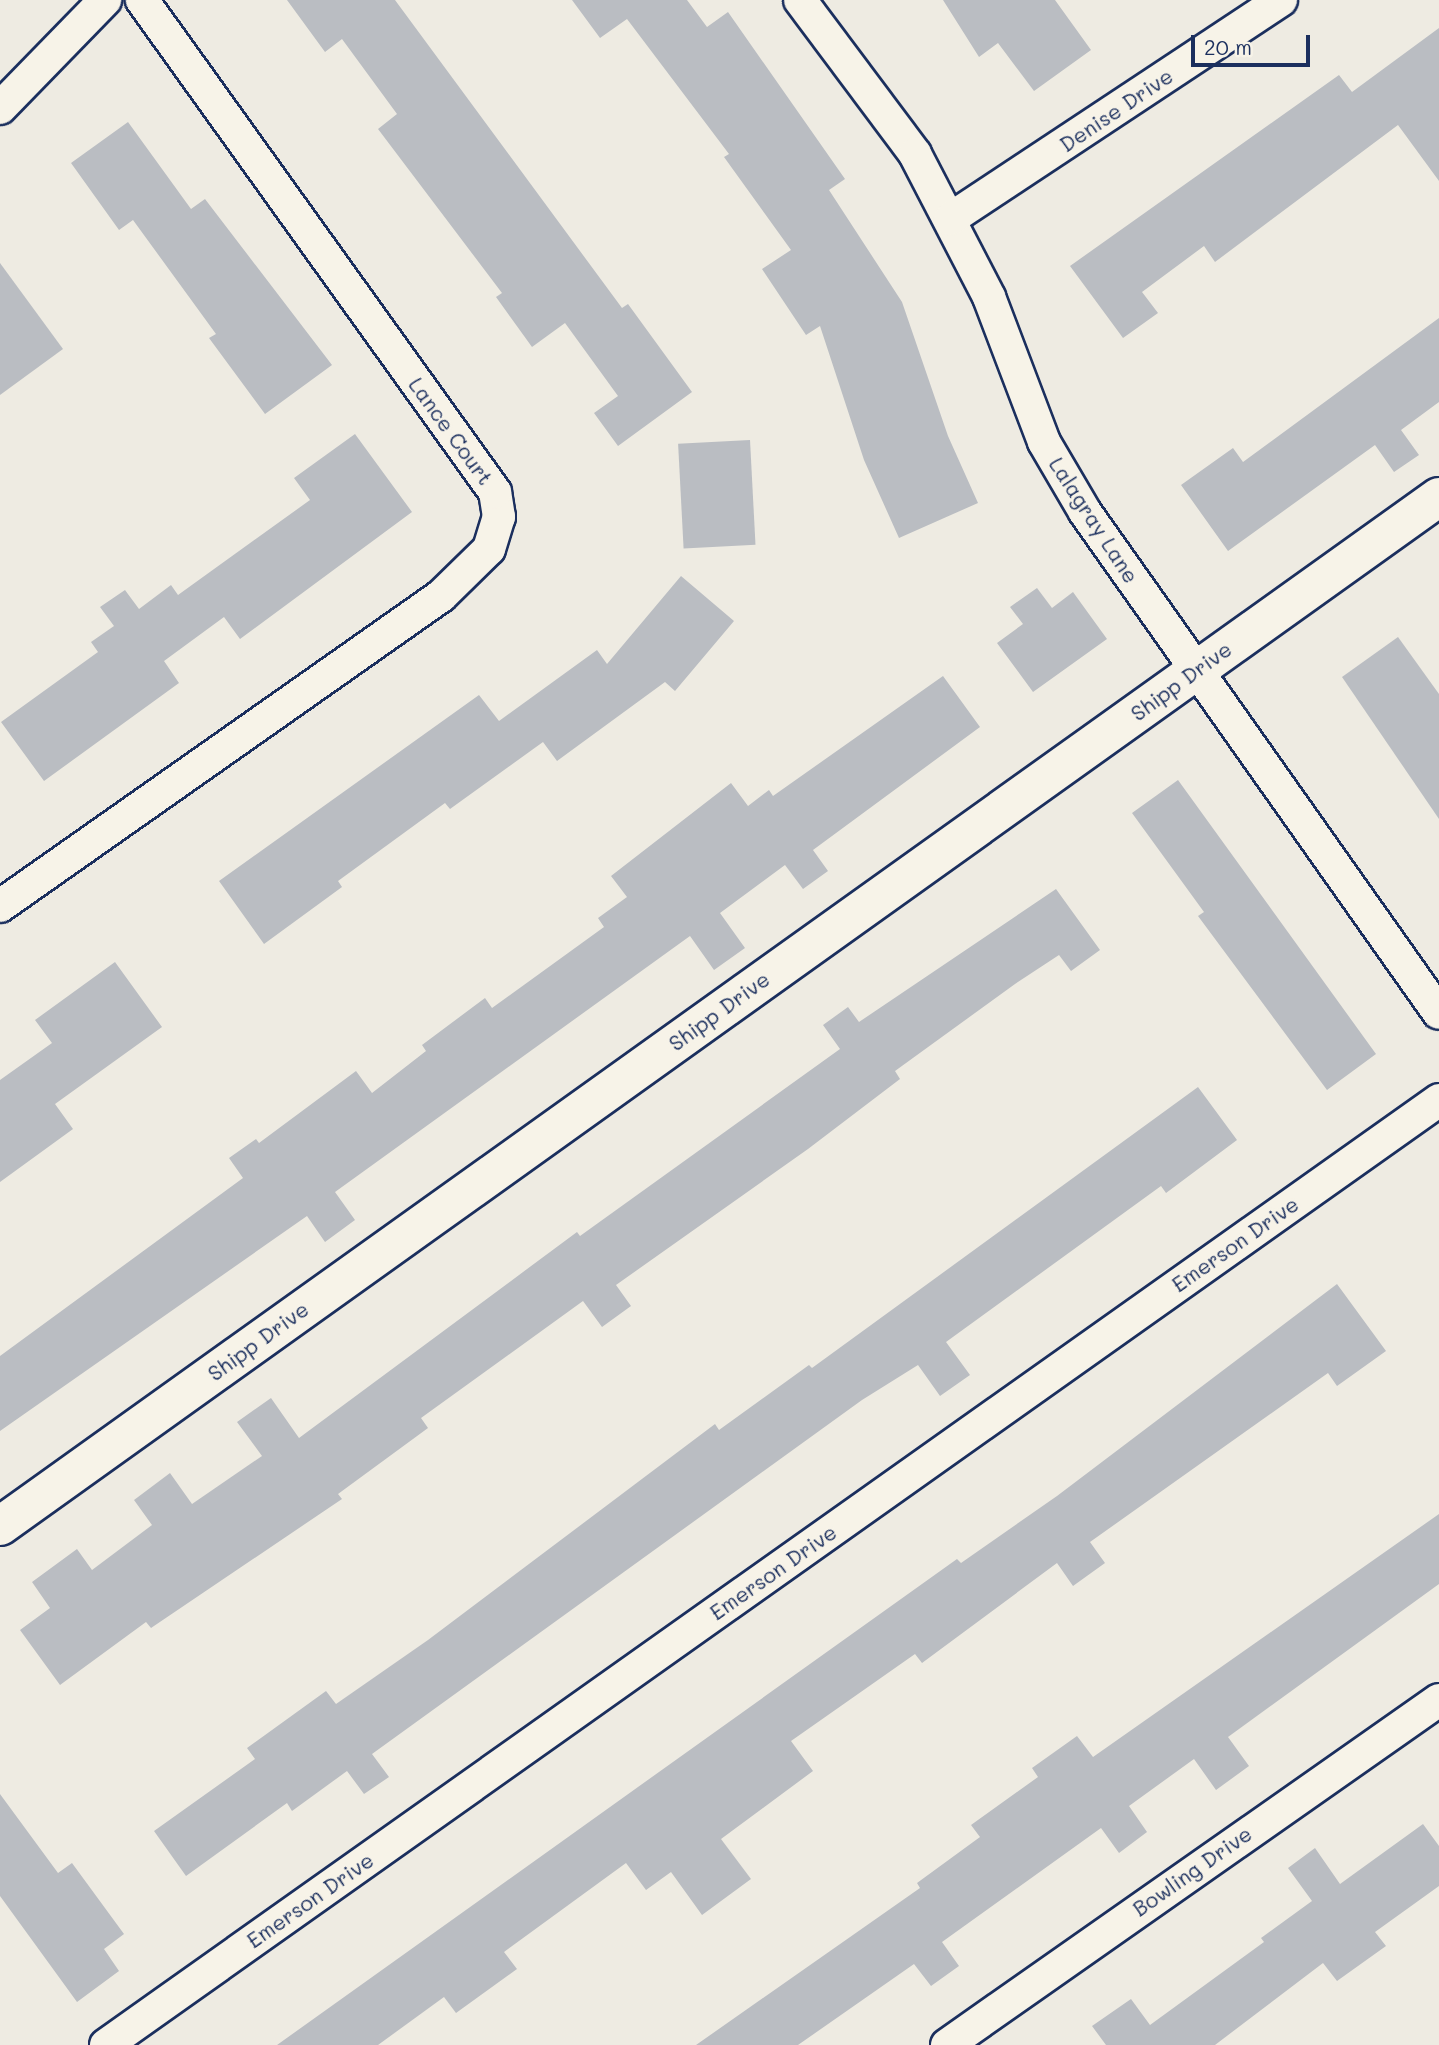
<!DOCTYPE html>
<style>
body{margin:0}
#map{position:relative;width:1439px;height:2045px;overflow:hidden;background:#eeebe2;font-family:Mali,sans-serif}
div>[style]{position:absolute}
.building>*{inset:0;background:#babdc2;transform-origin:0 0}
.roads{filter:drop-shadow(2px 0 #1b2f5e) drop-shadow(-2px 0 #1b2f5e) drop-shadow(0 2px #1b2f5e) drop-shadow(0 -2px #1b2f5e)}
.street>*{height:32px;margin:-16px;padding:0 16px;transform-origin:16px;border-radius:16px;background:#f7f3e8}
.secondary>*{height:38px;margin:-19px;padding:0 19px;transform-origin:19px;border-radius:19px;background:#f7f3e8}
span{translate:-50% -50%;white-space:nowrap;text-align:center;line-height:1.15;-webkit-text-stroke:5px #f7f3e8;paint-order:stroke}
.street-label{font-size:21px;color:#1b2f5e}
.scale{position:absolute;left:1191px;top:35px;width:119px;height:32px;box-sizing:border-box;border:4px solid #1b2f5e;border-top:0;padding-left:9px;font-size:21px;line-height:24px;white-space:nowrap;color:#1b2f5e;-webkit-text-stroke:5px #f7f3e8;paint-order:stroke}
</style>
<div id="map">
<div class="building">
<i style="clip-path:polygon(287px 0,395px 0,622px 308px,628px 304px,692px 392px,618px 446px,594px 413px,618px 396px,565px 323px,532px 347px,496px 297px,502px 293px,378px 129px,397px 114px,342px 39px,325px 52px)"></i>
<i style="clip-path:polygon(572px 0,687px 0,707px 27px,728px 12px,845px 179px,829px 190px,902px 302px,948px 436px,978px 503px,899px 538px,864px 460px,820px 326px,806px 335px,762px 269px,791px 250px,724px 157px,729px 154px,627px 19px,600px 38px)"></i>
<i style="clip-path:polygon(943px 0,1055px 0,1091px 50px,1034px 91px,998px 43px,979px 57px)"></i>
<i style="clip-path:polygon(1439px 28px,1439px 181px,1398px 125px,1215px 262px,1204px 246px,1142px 292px,1158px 313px,1123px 338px,1070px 266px,1339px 75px,1352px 92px)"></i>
<i style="clip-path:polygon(128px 122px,191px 209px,205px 199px,332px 365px,265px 414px,209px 338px,216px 334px,133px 220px,119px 230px,71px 163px)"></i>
<i style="clip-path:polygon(0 263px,63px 349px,0 395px)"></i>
<i style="clip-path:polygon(1439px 318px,1439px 402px,1401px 430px,1419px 455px,1394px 472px,1375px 445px,1228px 551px,1181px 485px,1233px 448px,1243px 462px)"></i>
<i style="clip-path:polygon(355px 434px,412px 512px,240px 639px,224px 617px,164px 661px,179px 683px,44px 781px,1px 722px,98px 652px,91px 642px,114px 626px,100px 607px,125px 590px,139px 609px,171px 585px,178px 595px,310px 500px,294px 478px)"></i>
<i style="left:750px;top:440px;width:105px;height:72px;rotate:87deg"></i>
<i style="clip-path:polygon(681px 576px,734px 621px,675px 691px,665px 682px,557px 761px,543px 742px,450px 809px,445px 803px,338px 881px,342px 887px,264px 944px,219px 881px,479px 695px,499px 721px,597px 650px,607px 664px)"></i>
<i style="clip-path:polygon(1037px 588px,1052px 608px,1073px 592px,1107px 639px,1033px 692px,997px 643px,1023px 624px,1010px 607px)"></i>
<i style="clip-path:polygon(1398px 637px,1439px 694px,1439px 819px,1342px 677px)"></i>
<i style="clip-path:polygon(943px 676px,980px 727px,813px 850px,828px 871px,803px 889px,785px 865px,720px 913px,745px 948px,714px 970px,690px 936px,335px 1192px,355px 1220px,325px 1242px,307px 1216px,0 1431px,0 1356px,243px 1178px,229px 1158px,256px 1139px,259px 1143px,356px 1071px,372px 1093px,426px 1051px,422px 1045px,485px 998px,492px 1008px,604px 927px,598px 918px,627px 897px,611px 876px,731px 783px,748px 806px,769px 790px,773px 796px)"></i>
<i style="clip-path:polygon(1178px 780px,1376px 1054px,1327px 1090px,1198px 916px,1204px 912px,1132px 813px)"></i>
<i style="clip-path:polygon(1056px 889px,1100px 950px,1071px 971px,1059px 955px,1015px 984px,895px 1071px,900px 1079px,808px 1149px,616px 1285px,631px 1306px,602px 1327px,583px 1301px,421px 1418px,428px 1428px,338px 1494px,342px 1499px,151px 1628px,146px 1622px,60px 1685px,20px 1630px,50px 1608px,32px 1582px,77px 1549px,92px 1570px,152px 1525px,134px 1500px,170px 1473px,192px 1504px,262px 1456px,237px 1422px,271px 1398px,299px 1438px,577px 1232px,580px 1236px,840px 1049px,823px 1025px,848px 1007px,859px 1022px)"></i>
<i style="clip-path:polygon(115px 962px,162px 1027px,55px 1104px,73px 1129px,0 1182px,0 1080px,52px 1043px,35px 1020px)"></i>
<i style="clip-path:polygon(1198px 1087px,1237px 1140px,1166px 1193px,1161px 1186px,946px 1342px,970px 1375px,940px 1396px,918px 1365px,862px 1400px,372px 1754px,389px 1777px,364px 1794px,347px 1771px,292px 1811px,287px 1803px,186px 1876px,154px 1831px,255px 1759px,247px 1748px,326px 1691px,336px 1704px,428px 1640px,715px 1424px,719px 1430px,809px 1365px,812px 1368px)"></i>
<i style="clip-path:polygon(1337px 1284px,1386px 1351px,1337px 1386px,1328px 1373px,1090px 1542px,1105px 1563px,1073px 1586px,1057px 1563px,922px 1663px,915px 1654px,791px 1741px,813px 1771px,721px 1839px,751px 1879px,702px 1915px,671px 1872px,646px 1890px,626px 1863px,504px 1952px,517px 1969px,456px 2013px,444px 1997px,378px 2045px,277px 2045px,957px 1559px,961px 1563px,1057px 1496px)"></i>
<i style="clip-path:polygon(1439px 1514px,1439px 1584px,1228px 1737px,1249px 1766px,1216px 1790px,1194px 1759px,1129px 1806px,1147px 1832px,1119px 1853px,1101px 1828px,942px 1942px,959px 1966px,931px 1986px,914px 1964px,798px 2045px,696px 2045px,920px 1888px,917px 1883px,980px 1837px,971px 1825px,1038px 1777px,1032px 1768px,1077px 1736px,1093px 1757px)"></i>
<i style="clip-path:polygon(0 1794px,58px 1873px,72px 1863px,124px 1934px,104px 1949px,119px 1971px,77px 2002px,0 1896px)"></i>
<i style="clip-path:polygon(1423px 1824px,1439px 1846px,1439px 1886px,1375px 1932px,1386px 1946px,1337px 1981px,1323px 1963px,1215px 2045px,1106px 2045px,1092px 2026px,1131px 1999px,1150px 2025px,1264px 1942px,1261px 1938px,1312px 1901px,1288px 1868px,1315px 1848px,1340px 1884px)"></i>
</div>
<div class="roads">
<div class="street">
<i style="left:800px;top:0;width:192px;rotate:53.2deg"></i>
<i style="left:915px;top:154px;width:161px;rotate:62.6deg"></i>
<i style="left:989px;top:297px;width:155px;rotate:69.2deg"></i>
<i style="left:1044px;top:442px;width:81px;rotate:59.6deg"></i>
<i style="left:1085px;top:512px;width:613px;rotate:54.76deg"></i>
<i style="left:0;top:108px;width:151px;rotate:-45.8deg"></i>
<i style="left:950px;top:219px;width:397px;rotate:-33.5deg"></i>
<i style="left:0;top:906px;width:539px;rotate:-35.11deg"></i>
<i style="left:441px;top:596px;width:67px;rotate:-44.4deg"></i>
<i style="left:489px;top:549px;width:34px;rotate:-73deg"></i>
<i style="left:499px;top:517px;width:25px;rotate:-99deg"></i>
<i style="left:495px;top:492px;width:606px;rotate:-125.66deg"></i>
<i style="left:106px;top:2045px;width:1634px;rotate:-35.33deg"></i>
<i style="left:947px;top:2045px;width:601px;rotate:-35.04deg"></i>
</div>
<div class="secondary">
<i style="left:0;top:1526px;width:1769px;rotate:-35.57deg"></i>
</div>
</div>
<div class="street-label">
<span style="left:1116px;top:110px;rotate:-34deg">Denise Drive</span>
<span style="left:451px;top:431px;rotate:54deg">Lance Court</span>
<span style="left:1094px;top:520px;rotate:57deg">Lalagray Lane</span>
<span style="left:1181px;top:681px;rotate:-36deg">Shipp Drive</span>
<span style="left:719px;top:1011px;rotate:-36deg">Shipp Drive</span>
<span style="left:1235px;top:1244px;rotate:-35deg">Emerson Drive</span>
<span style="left:258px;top:1341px;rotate:-36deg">Shipp Drive</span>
<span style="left:773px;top:1572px;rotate:-35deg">Emerson Drive</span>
<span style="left:1192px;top:1871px;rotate:-35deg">Bowling Drive</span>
<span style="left:310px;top:1900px;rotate:-35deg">Emerson Drive</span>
</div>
<div class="scale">20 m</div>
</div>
